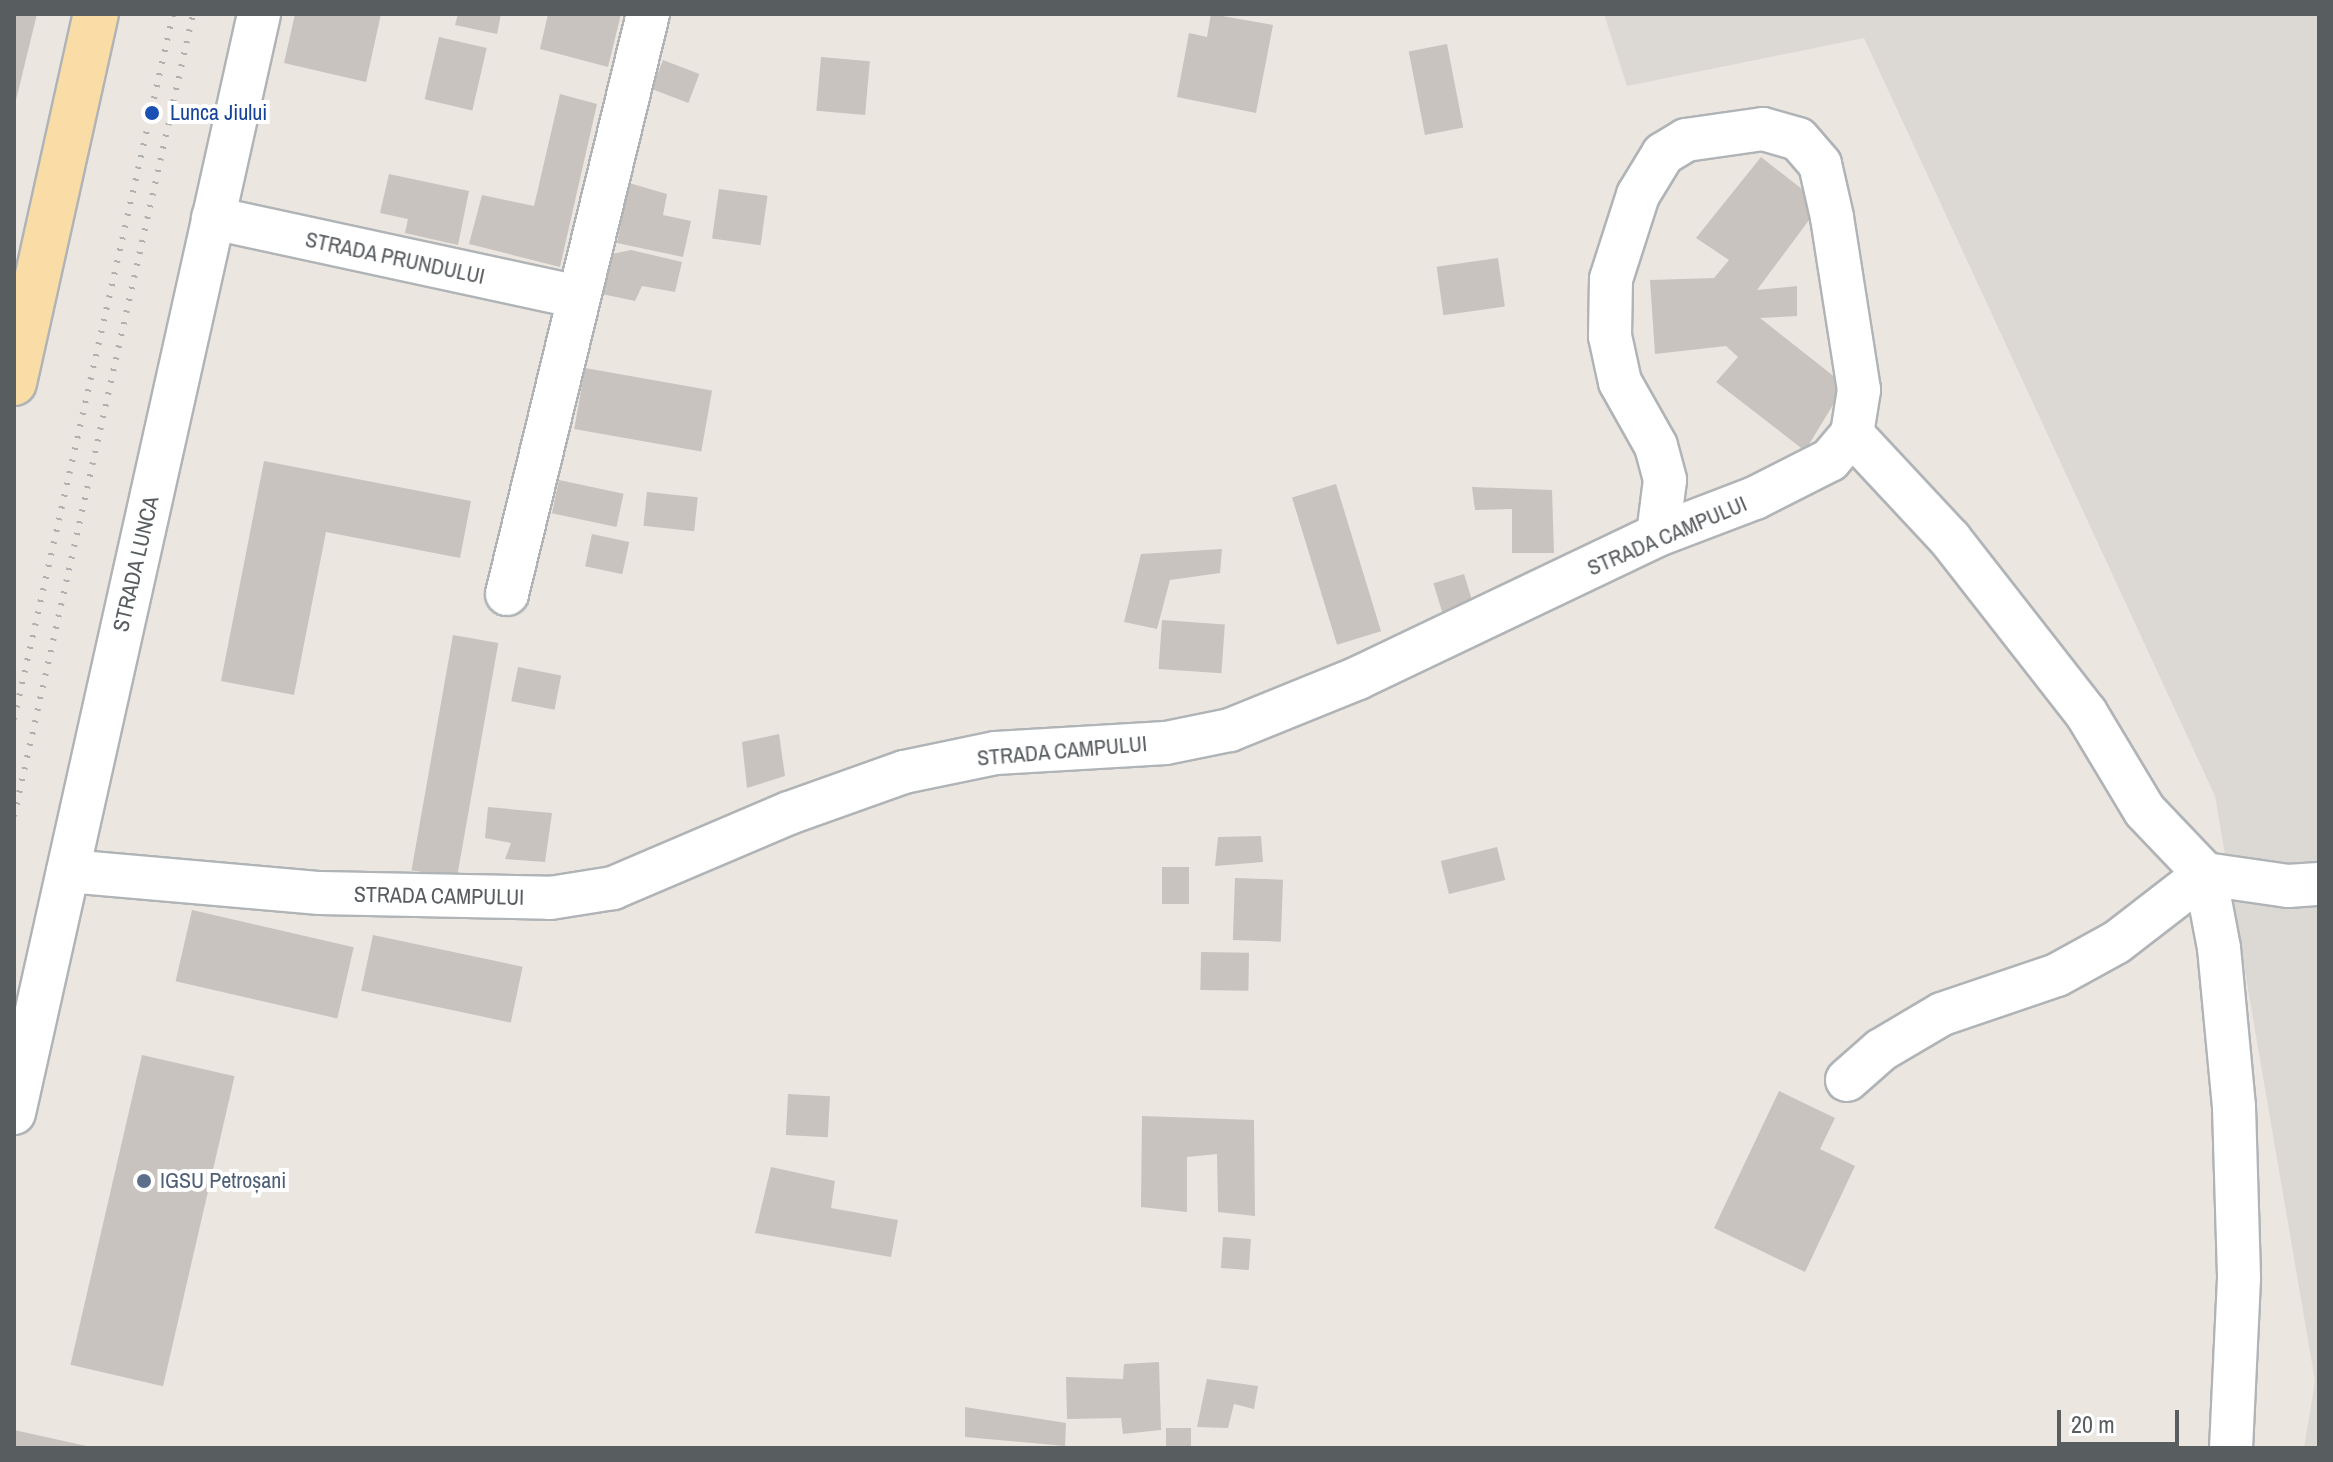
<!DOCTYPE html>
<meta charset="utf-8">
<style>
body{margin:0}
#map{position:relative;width:2333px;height:1462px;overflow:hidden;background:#ebe6e0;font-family:"Archivo Narrow",sans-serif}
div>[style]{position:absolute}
.industrial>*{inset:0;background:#dcd8d4}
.building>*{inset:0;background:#c8c3bf;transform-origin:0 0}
.roads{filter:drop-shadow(2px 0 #b0b4b7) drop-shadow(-2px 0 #b0b4b7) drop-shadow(0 2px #b0b4b7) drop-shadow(0 -2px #b0b4b7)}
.minor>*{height:42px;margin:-21px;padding:0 21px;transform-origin:21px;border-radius:21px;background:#fff}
.major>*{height:44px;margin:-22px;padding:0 22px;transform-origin:22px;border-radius:22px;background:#f9dca6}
.rail>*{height:6px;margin-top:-3px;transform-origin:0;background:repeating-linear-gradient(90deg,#afb0b0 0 2px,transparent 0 12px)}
.dots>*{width:22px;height:22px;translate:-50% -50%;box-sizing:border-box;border:4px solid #fff;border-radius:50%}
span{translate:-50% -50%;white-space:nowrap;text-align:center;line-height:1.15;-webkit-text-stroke:8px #fff;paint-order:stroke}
.transit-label{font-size:22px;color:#164399}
.left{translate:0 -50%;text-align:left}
.street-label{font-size:22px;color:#585d60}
.service-label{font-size:22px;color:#4e5e75}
.frame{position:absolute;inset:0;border:16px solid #585d60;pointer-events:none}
.scale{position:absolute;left:2057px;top:1410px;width:122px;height:36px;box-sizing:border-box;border:4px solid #585d60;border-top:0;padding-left:10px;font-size:24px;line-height:28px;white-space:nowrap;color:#585d60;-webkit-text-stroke:6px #fff;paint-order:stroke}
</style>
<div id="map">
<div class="industrial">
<i style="clip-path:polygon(1604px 14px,2319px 14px,2319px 1448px,2304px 1448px,2315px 1381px,2215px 796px,1864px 38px,1627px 86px)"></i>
</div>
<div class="building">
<i style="clip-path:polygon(14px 14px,37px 14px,15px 104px,14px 104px)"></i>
<i style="clip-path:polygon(295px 14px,381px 14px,366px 82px,284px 63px)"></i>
<i style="clip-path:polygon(458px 14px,501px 14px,497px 34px,455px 25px)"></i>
<i style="clip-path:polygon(548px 14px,621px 14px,608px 67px,540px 49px)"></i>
<i style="clip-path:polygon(1211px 14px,1273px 25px,1256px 113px,1177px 97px,1189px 33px,1207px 37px)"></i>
<i style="left:439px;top:37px;width:49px;height:64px;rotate:13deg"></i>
<i style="left:1447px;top:44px;width:85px;height:39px;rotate:79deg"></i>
<i style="left:821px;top:57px;width:49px;height:54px;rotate:5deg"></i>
<i style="left:663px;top:60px;width:39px;height:31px;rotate:21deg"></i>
<i style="clip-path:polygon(560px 94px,597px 104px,560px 267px,469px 244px,482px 195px,534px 206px)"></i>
<i style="clip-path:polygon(1761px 157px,1821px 204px,1757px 290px,1797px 286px,1797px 316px,1760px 318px,1845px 385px,1805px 451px,1716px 382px,1738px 357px,1726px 346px,1655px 354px,1650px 280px,1714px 278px,1729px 260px,1696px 238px)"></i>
<i style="clip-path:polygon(389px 174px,469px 191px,458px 245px,405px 233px,408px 219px,380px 213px)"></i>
<i style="clip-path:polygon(629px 183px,667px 194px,663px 215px,691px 221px,683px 257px,617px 243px)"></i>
<i style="left:719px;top:189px;width:49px;height:50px;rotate:8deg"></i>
<i style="clip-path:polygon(631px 250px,682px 262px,675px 292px,642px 286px,635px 301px,602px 294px,612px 254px)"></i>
<i style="left:1498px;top:258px;width:49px;height:62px;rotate:82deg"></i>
<i style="left:585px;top:368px;width:129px;height:62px;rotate:10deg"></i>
<i style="clip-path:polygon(264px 461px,471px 501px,460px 558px,326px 532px,294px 695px,221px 681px)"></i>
<i style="left:559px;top:480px;width:66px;height:34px;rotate:12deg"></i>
<i style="left:1336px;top:484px;width:154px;height:46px;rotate:73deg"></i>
<i style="clip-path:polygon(1472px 487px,1552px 490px,1554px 553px,1512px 553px,1512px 509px,1475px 510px)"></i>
<i style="left:647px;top:492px;width:51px;height:34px;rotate:6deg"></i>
<i style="left:592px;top:534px;width:38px;height:33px;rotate:12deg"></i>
<i style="clip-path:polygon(1222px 549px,1220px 573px,1170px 580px,1157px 629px,1124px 622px,1141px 554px)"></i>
<i style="left:1464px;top:574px;width:38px;height:32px;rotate:73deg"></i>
<i style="left:1162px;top:620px;width:63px;height:49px;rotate:4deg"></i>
<i style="left:453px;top:635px;width:46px;height:239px;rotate:10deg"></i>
<i style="left:518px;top:667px;width:44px;height:35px;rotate:11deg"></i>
<i style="clip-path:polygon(779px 734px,785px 776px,747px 788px,742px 742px)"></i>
<i style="clip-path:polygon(488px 807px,552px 813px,545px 862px,505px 859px,511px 843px,485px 838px)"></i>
<i style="clip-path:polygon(1261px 836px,1263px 862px,1215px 866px,1218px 837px)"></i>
<i style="left:1497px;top:847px;width:34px;height:58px;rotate:76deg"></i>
<i style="left:1162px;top:867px;width:27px;height:37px"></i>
<i style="left:1235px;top:878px;width:48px;height:62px;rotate:2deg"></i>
<i style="left:192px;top:910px;width:166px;height:73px;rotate:13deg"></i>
<i style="left:373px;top:935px;width:153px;height:57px;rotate:12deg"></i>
<i style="left:1201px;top:952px;width:48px;height:38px;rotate:1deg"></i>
<i style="left:142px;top:1055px;width:95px;height:318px;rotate:13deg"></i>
<i style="clip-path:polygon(1779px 1091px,1835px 1118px,1820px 1149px,1855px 1166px,1805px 1272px,1714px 1228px)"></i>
<i style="left:788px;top:1094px;width:42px;height:41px;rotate:3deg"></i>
<i style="clip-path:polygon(1142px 1116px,1254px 1120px,1255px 1216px,1218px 1212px,1217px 1154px,1187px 1157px,1187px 1212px,1141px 1207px)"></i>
<i style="clip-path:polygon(771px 1167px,835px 1181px,831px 1208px,898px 1220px,891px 1257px,755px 1233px)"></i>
<i style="left:1223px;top:1237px;width:28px;height:31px;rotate:4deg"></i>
<i style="clip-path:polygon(1159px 1362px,1161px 1430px,1123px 1434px,1121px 1418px,1067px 1419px,1066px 1377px,1123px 1379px,1124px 1364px)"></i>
<i style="clip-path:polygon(1207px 1379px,1258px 1386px,1254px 1409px,1234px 1404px,1228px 1428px,1197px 1427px)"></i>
<i style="clip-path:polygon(965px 1407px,1066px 1423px,1065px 1446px,965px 1437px)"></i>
<i style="left:1191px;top:1428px;width:20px;height:25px;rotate:90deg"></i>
<i style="clip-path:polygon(14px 1430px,91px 1447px,91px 1448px,14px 1448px)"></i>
</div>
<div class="roads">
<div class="minor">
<i style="left:213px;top:218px;width:372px;rotate:12.2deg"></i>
<i style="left:1852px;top:434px;width:144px;rotate:47deg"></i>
<i style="left:1950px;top:539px;width:221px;rotate:52deg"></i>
<i style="left:2086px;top:713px;width:114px;rotate:59deg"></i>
<i style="left:2145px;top:811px;width:87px;rotate:46.4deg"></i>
<i style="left:2205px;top:874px;width:84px;rotate:8.2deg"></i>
<i style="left:2288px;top:886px;width:31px;rotate:-4deg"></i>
<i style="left:507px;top:594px;width:597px;rotate:-76.34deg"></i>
<i style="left:68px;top:871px;width:253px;rotate:5deg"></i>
<i style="left:320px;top:893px;width:230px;rotate:1.2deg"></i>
<i style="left:550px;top:898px;width:64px;rotate:-9deg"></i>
<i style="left:613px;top:888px;width:191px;rotate:-23.1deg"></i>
<i style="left:789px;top:813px;width:122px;rotate:-19.6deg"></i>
<i style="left:904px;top:772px;width:94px;rotate:-11.7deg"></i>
<i style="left:996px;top:753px;width:170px;rotate:-3.4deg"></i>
<i style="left:1166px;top:743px;width:65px;rotate:-11.5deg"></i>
<i style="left:1230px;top:730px;width:138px;rotate:-22.1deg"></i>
<i style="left:1358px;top:678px;width:332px;rotate:-25.5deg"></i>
<i style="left:1658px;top:535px;width:104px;rotate:-20.9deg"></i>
<i style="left:1755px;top:498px;width:84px;rotate:-26.9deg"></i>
<i style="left:1830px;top:460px;width:34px;rotate:-50deg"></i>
<i style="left:1852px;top:434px;width:45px;rotate:-81deg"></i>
<i style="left:1859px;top:390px;width:175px;rotate:-98.9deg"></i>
<i style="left:1832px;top:217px;width:54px;rotate:-102.8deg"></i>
<i style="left:1820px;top:164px;width:33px;rotate:-131deg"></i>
<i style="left:1798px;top:139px;width:36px;rotate:-164deg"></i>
<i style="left:1763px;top:129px;width:78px;rotate:171.9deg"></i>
<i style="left:1686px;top:140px;width:27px;rotate:149deg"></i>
<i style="left:1663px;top:154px;width:48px;rotate:121.4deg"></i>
<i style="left:1638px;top:195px;width:88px;rotate:107.8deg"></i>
<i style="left:1611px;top:279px;width:57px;rotate:91deg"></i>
<i style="left:1610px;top:336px;width:47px;rotate:77.7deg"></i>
<i style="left:1620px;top:382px;width:73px;rotate:60.6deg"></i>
<i style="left:1656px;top:446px;width:35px;rotate:75deg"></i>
<i style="left:1665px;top:480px;width:55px;rotate:97.3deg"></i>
<i style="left:2205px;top:874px;width:75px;rotate:79.3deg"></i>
<i style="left:2219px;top:948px;width:160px;rotate:84.6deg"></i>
<i style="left:2234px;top:1107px;width:172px;rotate:88.3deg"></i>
<i style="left:2239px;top:1279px;width:169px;rotate:92.7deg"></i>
<i style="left:1847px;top:1080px;width:45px;rotate:-41.4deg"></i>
<i style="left:1881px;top:1050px;width:71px;rotate:-30.5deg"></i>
<i style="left:1942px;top:1014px;width:121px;rotate:-18.7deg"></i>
<i style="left:2057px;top:975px;width:68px;rotate:-28.8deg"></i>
<i style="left:2117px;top:942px;width:111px;rotate:-37.7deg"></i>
<i style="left:14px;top:1113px;width:1126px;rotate:-77.43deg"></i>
</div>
<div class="major">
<i style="left:14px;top:383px;width:378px;rotate:-77.5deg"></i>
</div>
</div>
<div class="rail">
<i style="left:14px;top:719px;width:723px;rotate:-77.29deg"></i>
<i style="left:14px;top:816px;width:822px;rotate:-77.42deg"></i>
</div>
<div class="dots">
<i style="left:152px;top:113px;background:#1a4fb4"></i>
<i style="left:144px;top:1181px;background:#5c6f8a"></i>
</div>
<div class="transit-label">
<span class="left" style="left:170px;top:113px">Lunca Jiului</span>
</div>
<div class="street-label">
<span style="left:395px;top:258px;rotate:12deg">STRADA PRUNDULUI</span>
<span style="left:1667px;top:536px;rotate:-23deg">STRADA CAMPULUI</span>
<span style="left:136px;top:564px;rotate:-77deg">STRADA LUNCA</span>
<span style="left:1062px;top:751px;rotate:-5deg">STRADA CAMPULUI</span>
<span style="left:439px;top:896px;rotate:1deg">STRADA CAMPULUI</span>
</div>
<div class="service-label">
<span class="left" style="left:160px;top:1181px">IGSU Petroșani</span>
</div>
<div class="frame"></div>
<div class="scale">20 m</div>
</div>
